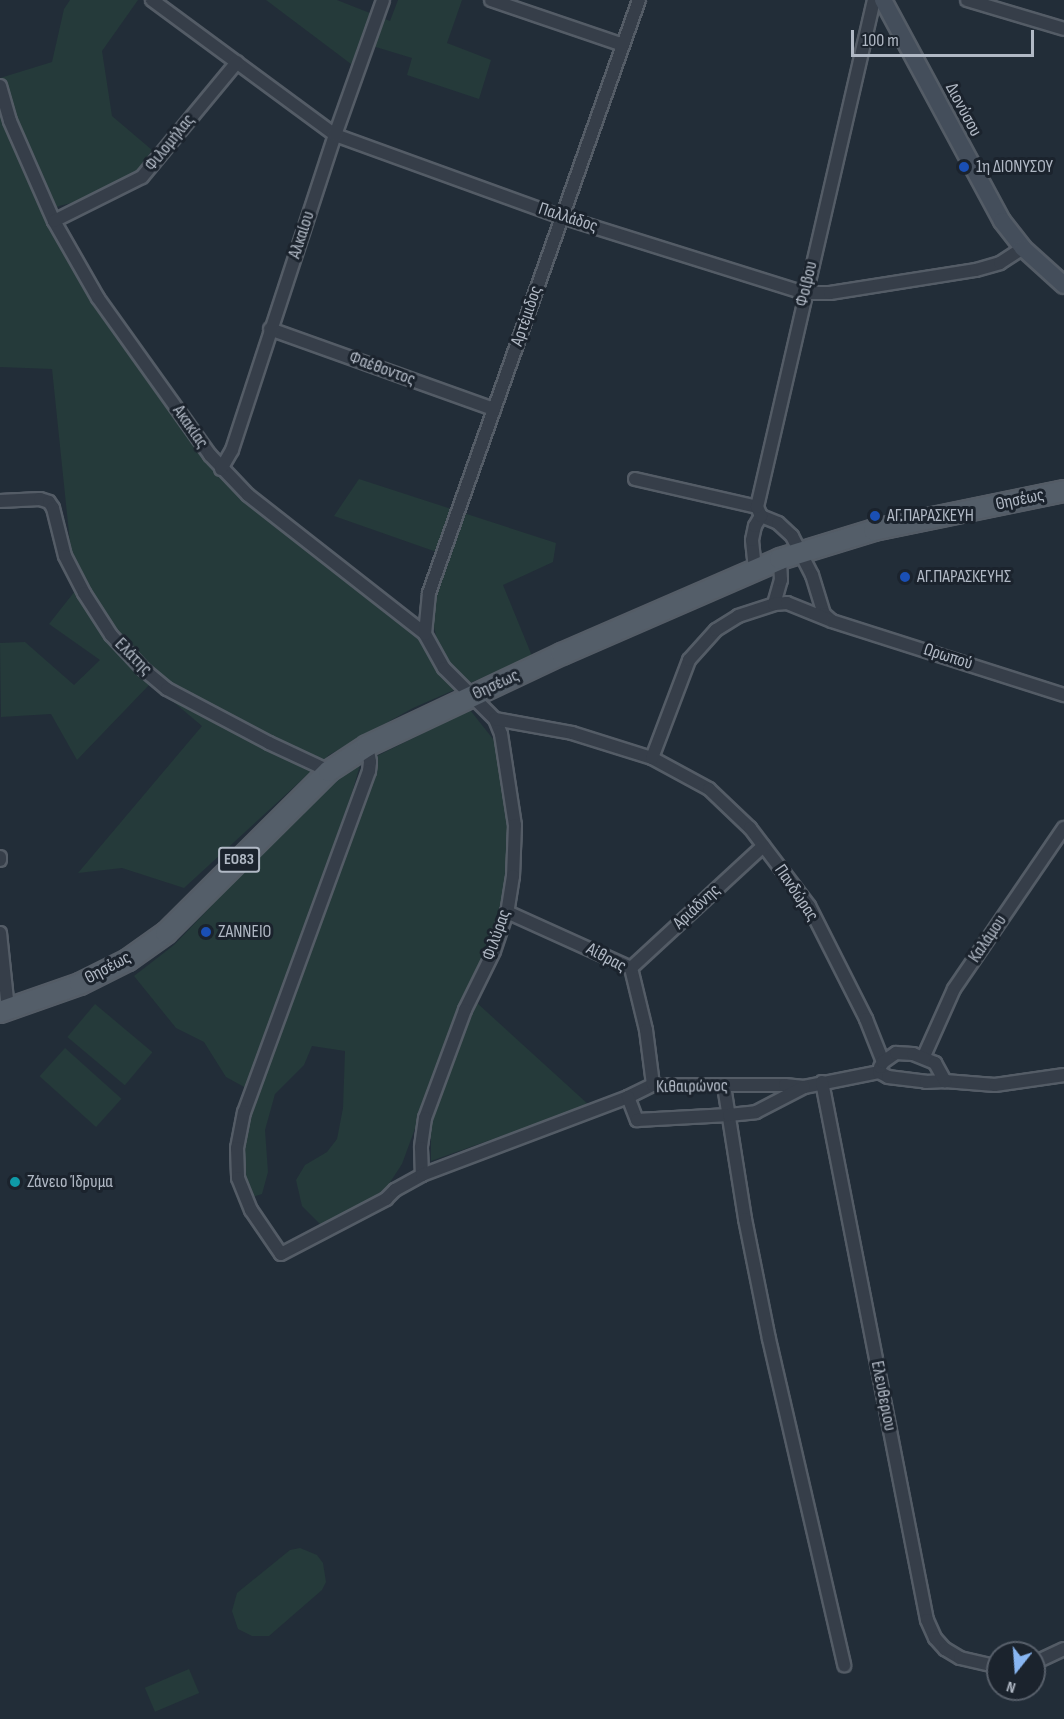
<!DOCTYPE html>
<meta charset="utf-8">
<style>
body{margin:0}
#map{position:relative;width:1064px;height:1719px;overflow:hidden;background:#222d38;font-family:"Sofia Sans Condensed",sans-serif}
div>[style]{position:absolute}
.green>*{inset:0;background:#253a3a;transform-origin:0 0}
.roads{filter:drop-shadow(2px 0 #545c66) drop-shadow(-2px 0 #545c66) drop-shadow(0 2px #545c66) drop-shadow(0 -2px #545c66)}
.minor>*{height:12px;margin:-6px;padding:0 6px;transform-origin:6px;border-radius:6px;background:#363e49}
.secondary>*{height:16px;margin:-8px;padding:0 8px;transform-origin:8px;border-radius:8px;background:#444e5b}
.primary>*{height:20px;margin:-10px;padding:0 10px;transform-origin:10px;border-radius:10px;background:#545e69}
.dots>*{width:16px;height:16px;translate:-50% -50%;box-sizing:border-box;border:3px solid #1b232d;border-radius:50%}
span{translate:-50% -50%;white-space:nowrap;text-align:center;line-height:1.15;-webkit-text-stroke:6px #1b232d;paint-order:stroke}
.shield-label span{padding:2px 4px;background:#1b232d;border:2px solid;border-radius:4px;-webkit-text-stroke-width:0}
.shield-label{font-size:16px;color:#b1b9c5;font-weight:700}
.street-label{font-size:18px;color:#b1b9c5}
.poi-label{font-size:18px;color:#b1b9c5}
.left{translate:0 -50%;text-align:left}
.north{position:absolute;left:986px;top:1641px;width:60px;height:60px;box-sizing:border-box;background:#1b232d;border:2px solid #575f6a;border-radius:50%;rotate:197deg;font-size:16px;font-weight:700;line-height:24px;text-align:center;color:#b1b9c5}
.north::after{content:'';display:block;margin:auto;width:21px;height:27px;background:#88b6f2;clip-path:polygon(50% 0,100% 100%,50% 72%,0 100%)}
.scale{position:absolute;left:851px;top:30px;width:183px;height:27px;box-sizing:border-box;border:3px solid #b1b9c5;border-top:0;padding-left:8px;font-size:18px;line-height:21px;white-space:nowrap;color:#b1b9c5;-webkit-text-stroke:4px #1b232d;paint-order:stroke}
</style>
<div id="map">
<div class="green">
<i style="clip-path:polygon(70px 0,138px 0,102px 51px,112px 116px,152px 150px,125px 190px,59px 206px,44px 216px,93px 302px,223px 481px,392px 619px,428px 640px,436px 636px,432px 617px,433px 596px,448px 556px,334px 516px,359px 479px,556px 543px,553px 562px,503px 585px,532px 656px,413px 708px,329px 755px,184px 888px,122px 868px,78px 873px,202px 726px,151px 683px,77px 760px,51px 714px,1px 717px,0 643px,25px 642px,74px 685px,100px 660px,49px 624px,75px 591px,52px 369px,0 367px,0 78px,52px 62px,64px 9px)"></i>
<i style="clip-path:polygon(266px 0,337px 0,390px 21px,398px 0,462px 0,447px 43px,491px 60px,479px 99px,407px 75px,412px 58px,366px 44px,355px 67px)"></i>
<i style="clip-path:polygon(470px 710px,497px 744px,508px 830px,503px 901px,489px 946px,463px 998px,402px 1164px,387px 1187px,357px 1209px,320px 1224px,302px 1206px,296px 1180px,305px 1165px,327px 1152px,337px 1139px,343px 1108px,345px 1051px,312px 1046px,304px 1065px,275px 1094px,265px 1130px,268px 1172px,262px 1194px,252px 1197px,244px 1174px,244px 1144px,250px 1116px,364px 797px,373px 779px,377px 756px)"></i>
<i style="clip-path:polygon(360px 765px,352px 793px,246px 1088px,226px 1077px,204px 1042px,176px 1028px,134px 976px,174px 945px,306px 807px,335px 780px)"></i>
<i style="clip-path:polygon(476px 1002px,589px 1105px,431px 1161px,431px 1127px,441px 1091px)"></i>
<i style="left:95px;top:1004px;width:75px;height:43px;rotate:40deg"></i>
<i style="left:65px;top:1048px;width:76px;height:38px;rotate:42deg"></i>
<i style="clip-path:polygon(300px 1548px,317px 1555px,323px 1563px,326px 1582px,322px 1590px,269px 1636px,252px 1636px,238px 1629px,232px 1611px,237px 1593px,290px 1550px)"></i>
<i style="left:189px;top:1669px;width:26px;height:48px;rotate:67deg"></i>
</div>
<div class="roads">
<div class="minor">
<i style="left:152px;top:0;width:227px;rotate:36.4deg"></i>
<i style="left:335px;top:135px;width:241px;rotate:19.9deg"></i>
<i style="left:562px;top:217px;width:255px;rotate:17.4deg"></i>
<i style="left:805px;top:293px;width:25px"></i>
<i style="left:830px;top:293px;width:148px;rotate:-9deg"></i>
<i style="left:976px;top:270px;width:25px;rotate:-16deg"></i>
<i style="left:1000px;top:263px;width:27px;rotate:-33deg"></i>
<i style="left:491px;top:0;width:139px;rotate:18.8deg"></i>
<i style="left:967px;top:0;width:101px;rotate:16.6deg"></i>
<i style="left:0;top:86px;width:36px;rotate:74deg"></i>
<i style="left:10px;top:121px;width:109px;rotate:66.3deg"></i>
<i style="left:54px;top:221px;width:89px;rotate:60.3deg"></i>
<i style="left:98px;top:298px;width:193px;rotate:54.5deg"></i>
<i style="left:210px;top:455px;width:55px;rotate:46.5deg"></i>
<i style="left:248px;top:495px;width:225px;rotate:38.1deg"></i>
<i style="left:425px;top:634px;width:39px;rotate:61deg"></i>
<i style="left:444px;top:668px;width:72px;rotate:45deg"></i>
<i style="left:495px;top:719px;width:16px;rotate:68deg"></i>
<i style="left:501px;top:734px;width:92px;rotate:81.3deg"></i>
<i style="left:515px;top:825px;width:51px;rotate:92.2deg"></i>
<i style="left:513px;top:876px;width:36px;rotate:99deg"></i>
<i style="left:507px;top:912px;width:41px;rotate:108.4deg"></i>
<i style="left:494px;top:951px;width:66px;rotate:116.2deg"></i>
<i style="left:465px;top:1010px;width:115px;rotate:110.3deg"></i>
<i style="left:425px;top:1118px;width:30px;rotate:98deg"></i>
<i style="left:421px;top:1148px;width:27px;rotate:88deg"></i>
<i style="left:54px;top:221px;width:98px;rotate:-26.6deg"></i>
<i style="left:142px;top:177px;width:149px;rotate:-50.4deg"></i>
<i style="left:270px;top:329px;width:238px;rotate:19.7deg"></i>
<i style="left:221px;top:469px;width:22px;rotate:-60deg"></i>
<i style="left:232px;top:450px;width:331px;rotate:-71.9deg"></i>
<i style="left:335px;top:135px;width:143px;rotate:-70.4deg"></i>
<i style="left:635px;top:479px;width:125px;rotate:12.9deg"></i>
<i style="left:0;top:501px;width:40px;rotate:-2.9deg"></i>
<i style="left:40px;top:499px;width:9px;rotate:18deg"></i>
<i style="left:49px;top:502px;width:7px;rotate:56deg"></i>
<i style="left:53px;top:508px;width:49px;rotate:76deg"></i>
<i style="left:65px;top:556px;width:42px;rotate:62.8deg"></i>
<i style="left:84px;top:593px;width:50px;rotate:57.3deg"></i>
<i style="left:111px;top:635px;width:47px;rotate:46.7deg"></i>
<i style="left:143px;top:669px;width:31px;rotate:40deg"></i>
<i style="left:167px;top:689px;width:115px;rotate:27.9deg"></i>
<i style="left:269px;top:743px;width:66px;rotate:25deg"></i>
<i style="left:761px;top:516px;width:18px;rotate:22deg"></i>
<i style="left:778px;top:523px;width:19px;rotate:43deg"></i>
<i style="left:792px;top:536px;width:44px;rotate:62.9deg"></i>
<i style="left:812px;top:575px;width:41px;rotate:72.9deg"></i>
<i style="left:824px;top:614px;width:9px;rotate:41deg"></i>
<i style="left:755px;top:569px;width:29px;rotate:-96deg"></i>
<i style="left:752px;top:540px;width:14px;rotate:-78deg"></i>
<i style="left:755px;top:526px;width:12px;rotate:-59deg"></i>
<i style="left:761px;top:516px;width:10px;rotate:-114deg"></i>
<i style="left:757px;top:507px;width:520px;rotate:-77.01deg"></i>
<i style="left:774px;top:604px;width:25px;rotate:-74deg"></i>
<i style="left:781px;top:580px;width:21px;rotate:-93deg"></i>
<i style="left:425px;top:634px;width:41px;rotate:-84.4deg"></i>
<i style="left:429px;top:593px;width:629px;rotate:-70.5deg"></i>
<i style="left:495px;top:719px;width:78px;rotate:10.3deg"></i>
<i style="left:572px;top:733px;width:84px;rotate:17.4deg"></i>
<i style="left:652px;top:758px;width:65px;rotate:28.5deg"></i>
<i style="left:709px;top:789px;width:57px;rotate:43.6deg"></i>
<i style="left:750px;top:828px;width:98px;rotate:52.9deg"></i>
<i style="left:809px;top:906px;width:127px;rotate:63.2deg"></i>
<i style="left:866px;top:1019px;width:46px;rotate:68.4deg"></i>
<i style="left:367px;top:746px;width:16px;rotate:79deg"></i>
<i style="left:370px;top:762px;width:9px;rotate:96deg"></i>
<i style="left:369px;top:771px;width:363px;rotate:110.1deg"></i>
<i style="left:244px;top:1112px;width:37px;rotate:101deg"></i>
<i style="left:237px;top:1148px;width:30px;rotate:88deg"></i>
<i style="left:238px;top:1178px;width:35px;rotate:68deg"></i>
<i style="left:251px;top:1210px;width:53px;rotate:55.7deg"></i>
<i style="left:281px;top:1254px;width:119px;rotate:-27.6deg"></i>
<i style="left:386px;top:1199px;width:13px;rotate:-45deg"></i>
<i style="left:395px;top:1190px;width:31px;rotate:-29deg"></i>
<i style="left:422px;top:1175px;width:220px;rotate:-20.7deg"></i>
<i style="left:628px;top:1097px;width:28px;rotate:-26deg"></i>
<i style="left:653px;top:1085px;width:132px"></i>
<i style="left:785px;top:1085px;width:19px;rotate:6deg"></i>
<i style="left:804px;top:1087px;width:76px;rotate:-11.3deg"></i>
<i style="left:879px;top:1072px;width:10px;rotate:29deg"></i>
<i style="left:888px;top:1077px;width:38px;rotate:7deg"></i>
<i style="left:926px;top:1082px;width:19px;rotate:-3deg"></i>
<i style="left:945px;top:1081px;width:50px;rotate:4.6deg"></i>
<i style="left:995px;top:1085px;width:70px;rotate:-8.2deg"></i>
<i style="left:652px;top:758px;width:105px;rotate:-69.3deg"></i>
<i style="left:689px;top:660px;width:40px;rotate:-48deg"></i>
<i style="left:716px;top:630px;width:26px;rotate:-32deg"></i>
<i style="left:738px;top:616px;width:38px;rotate:-18deg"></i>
<i style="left:774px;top:604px;width:13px;rotate:-4deg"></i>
<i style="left:787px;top:603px;width:48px;rotate:21.8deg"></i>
<i style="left:832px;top:621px;width:244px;rotate:17.7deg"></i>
<i style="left:0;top:857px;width:3px;rotate:90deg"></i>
<i style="left:507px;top:912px;width:136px;rotate:24.3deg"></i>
<i style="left:631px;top:968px;width:64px;rotate:76.4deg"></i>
<i style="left:646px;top:1030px;width:55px;rotate:82.7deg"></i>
<i style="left:0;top:933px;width:76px;rotate:84deg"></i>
<i style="left:631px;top:968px;width:180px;rotate:-42.7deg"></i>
<i style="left:924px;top:1056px;width:73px;rotate:-65.9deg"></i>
<i style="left:954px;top:989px;width:195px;rotate:-55.7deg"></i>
<i style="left:880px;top:1067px;width:6px;rotate:-59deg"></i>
<i style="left:883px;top:1062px;width:16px;rotate:-35deg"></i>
<i style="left:896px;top:1053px;width:17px;rotate:3deg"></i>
<i style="left:913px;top:1054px;width:24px;rotate:22deg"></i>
<i style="left:935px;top:1063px;width:21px;rotate:61deg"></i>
<i style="left:822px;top:1082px;width:548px;rotate:78.96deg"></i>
<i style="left:927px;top:1620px;width:20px;rotate:66deg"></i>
<i style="left:935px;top:1638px;width:15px;rotate:48deg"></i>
<i style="left:945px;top:1649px;width:17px;rotate:31deg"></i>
<i style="left:960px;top:1658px;width:39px;rotate:13deg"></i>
<i style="left:724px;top:1086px;width:135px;rotate:81deg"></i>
<i style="left:745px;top:1219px;width:122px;rotate:78.7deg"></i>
<i style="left:769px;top:1339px;width:335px;rotate:77deg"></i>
<i style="left:628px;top:1097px;width:25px;rotate:69deg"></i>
<i style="left:637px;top:1120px;width:92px;rotate:-3.1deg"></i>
<i style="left:729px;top:1115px;width:27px;rotate:-6deg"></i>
<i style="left:756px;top:1112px;width:54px;rotate:-27.5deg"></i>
<i style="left:1034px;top:1663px;width:33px;rotate:-25deg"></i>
</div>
<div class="secondary">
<i style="left:883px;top:0;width:251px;rotate:61.7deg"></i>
<i style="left:1002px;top:221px;width:34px;rotate:52deg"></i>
<i style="left:1023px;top:248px;width:55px;rotate:42.1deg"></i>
</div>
<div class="primary">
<i style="left:0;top:1012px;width:85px;rotate:-19.3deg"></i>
<i style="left:80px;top:984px;width:54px;rotate:-26.6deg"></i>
<i style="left:128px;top:960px;width:47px;rotate:-35.4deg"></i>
<i style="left:166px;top:933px;width:230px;rotate:-44.8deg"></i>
<i style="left:329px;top:771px;width:45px;rotate:-33.3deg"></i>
<i style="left:367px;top:746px;width:216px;rotate:-25.3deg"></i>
<i style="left:562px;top:654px;width:238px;rotate:-23.5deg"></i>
<i style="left:780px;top:559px;width:98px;rotate:-17.1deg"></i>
<i style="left:874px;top:530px;width:194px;rotate:-11.6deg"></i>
</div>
</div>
<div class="dots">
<i style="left:964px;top:167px;background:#1a4fb4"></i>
<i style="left:875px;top:516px;background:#1a4fb4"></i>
<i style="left:905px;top:577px;background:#1a4fb4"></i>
<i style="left:206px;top:932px;background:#1a4fb4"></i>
<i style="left:15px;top:1182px;background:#0f9aa8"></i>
</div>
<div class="shield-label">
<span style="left:239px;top:860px">ΕΟ83</span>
</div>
<div class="street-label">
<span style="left:963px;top:110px;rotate:62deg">Διονύσου</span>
<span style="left:170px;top:143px;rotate:-51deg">Φιλομήλας</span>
<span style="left:568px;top:218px;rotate:18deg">Παλλάδος</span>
<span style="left:302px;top:235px;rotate:-72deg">Αλκαίου</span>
<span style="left:807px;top:284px;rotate:-77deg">Φοίβου</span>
<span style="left:527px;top:316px;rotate:-71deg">Αρτέμιδος</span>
<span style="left:382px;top:369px;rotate:20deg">Φαέθοντος</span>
<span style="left:190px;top:427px;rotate:55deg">Ακακίας</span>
<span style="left:1020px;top:500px;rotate:-12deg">Θησέως</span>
<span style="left:133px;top:657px;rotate:45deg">Ελάτης</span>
<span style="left:948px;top:657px;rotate:18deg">Ωρωπού</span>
<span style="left:496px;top:685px;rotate:-25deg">Θησέως</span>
<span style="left:796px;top:893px;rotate:56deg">Πανδώρας</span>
<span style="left:697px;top:907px;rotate:-43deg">Αριάδνης</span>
<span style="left:497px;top:935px;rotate:-71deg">Φιλύρας</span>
<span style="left:988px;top:939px;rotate:-56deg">Καλάμου</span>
<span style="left:606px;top:958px;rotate:28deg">Αίθρας</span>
<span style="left:108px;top:968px;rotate:-28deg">Θησέως</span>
<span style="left:692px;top:1087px;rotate:-1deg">Κιθαιρώνος</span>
<span style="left:883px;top:1396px;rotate:79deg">Ελευθεριου</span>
</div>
<div class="poi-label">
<span class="left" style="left:976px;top:167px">1η ΔΙΟΝΥΣΟΥ</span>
<span class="left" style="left:887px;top:516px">ΑΓ.ΠΑΡΑΣΚΕΥΗ</span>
<span class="left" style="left:917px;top:577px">ΑΓ.ΠΑΡΑΣΚΕΥΗΣ</span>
<span class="left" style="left:218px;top:932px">ΖΑΝΝΕΙΟ</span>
<span class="left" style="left:27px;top:1182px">Ζάνειο Ίδρυμα</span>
</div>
<div class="north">N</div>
<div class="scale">100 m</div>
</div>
